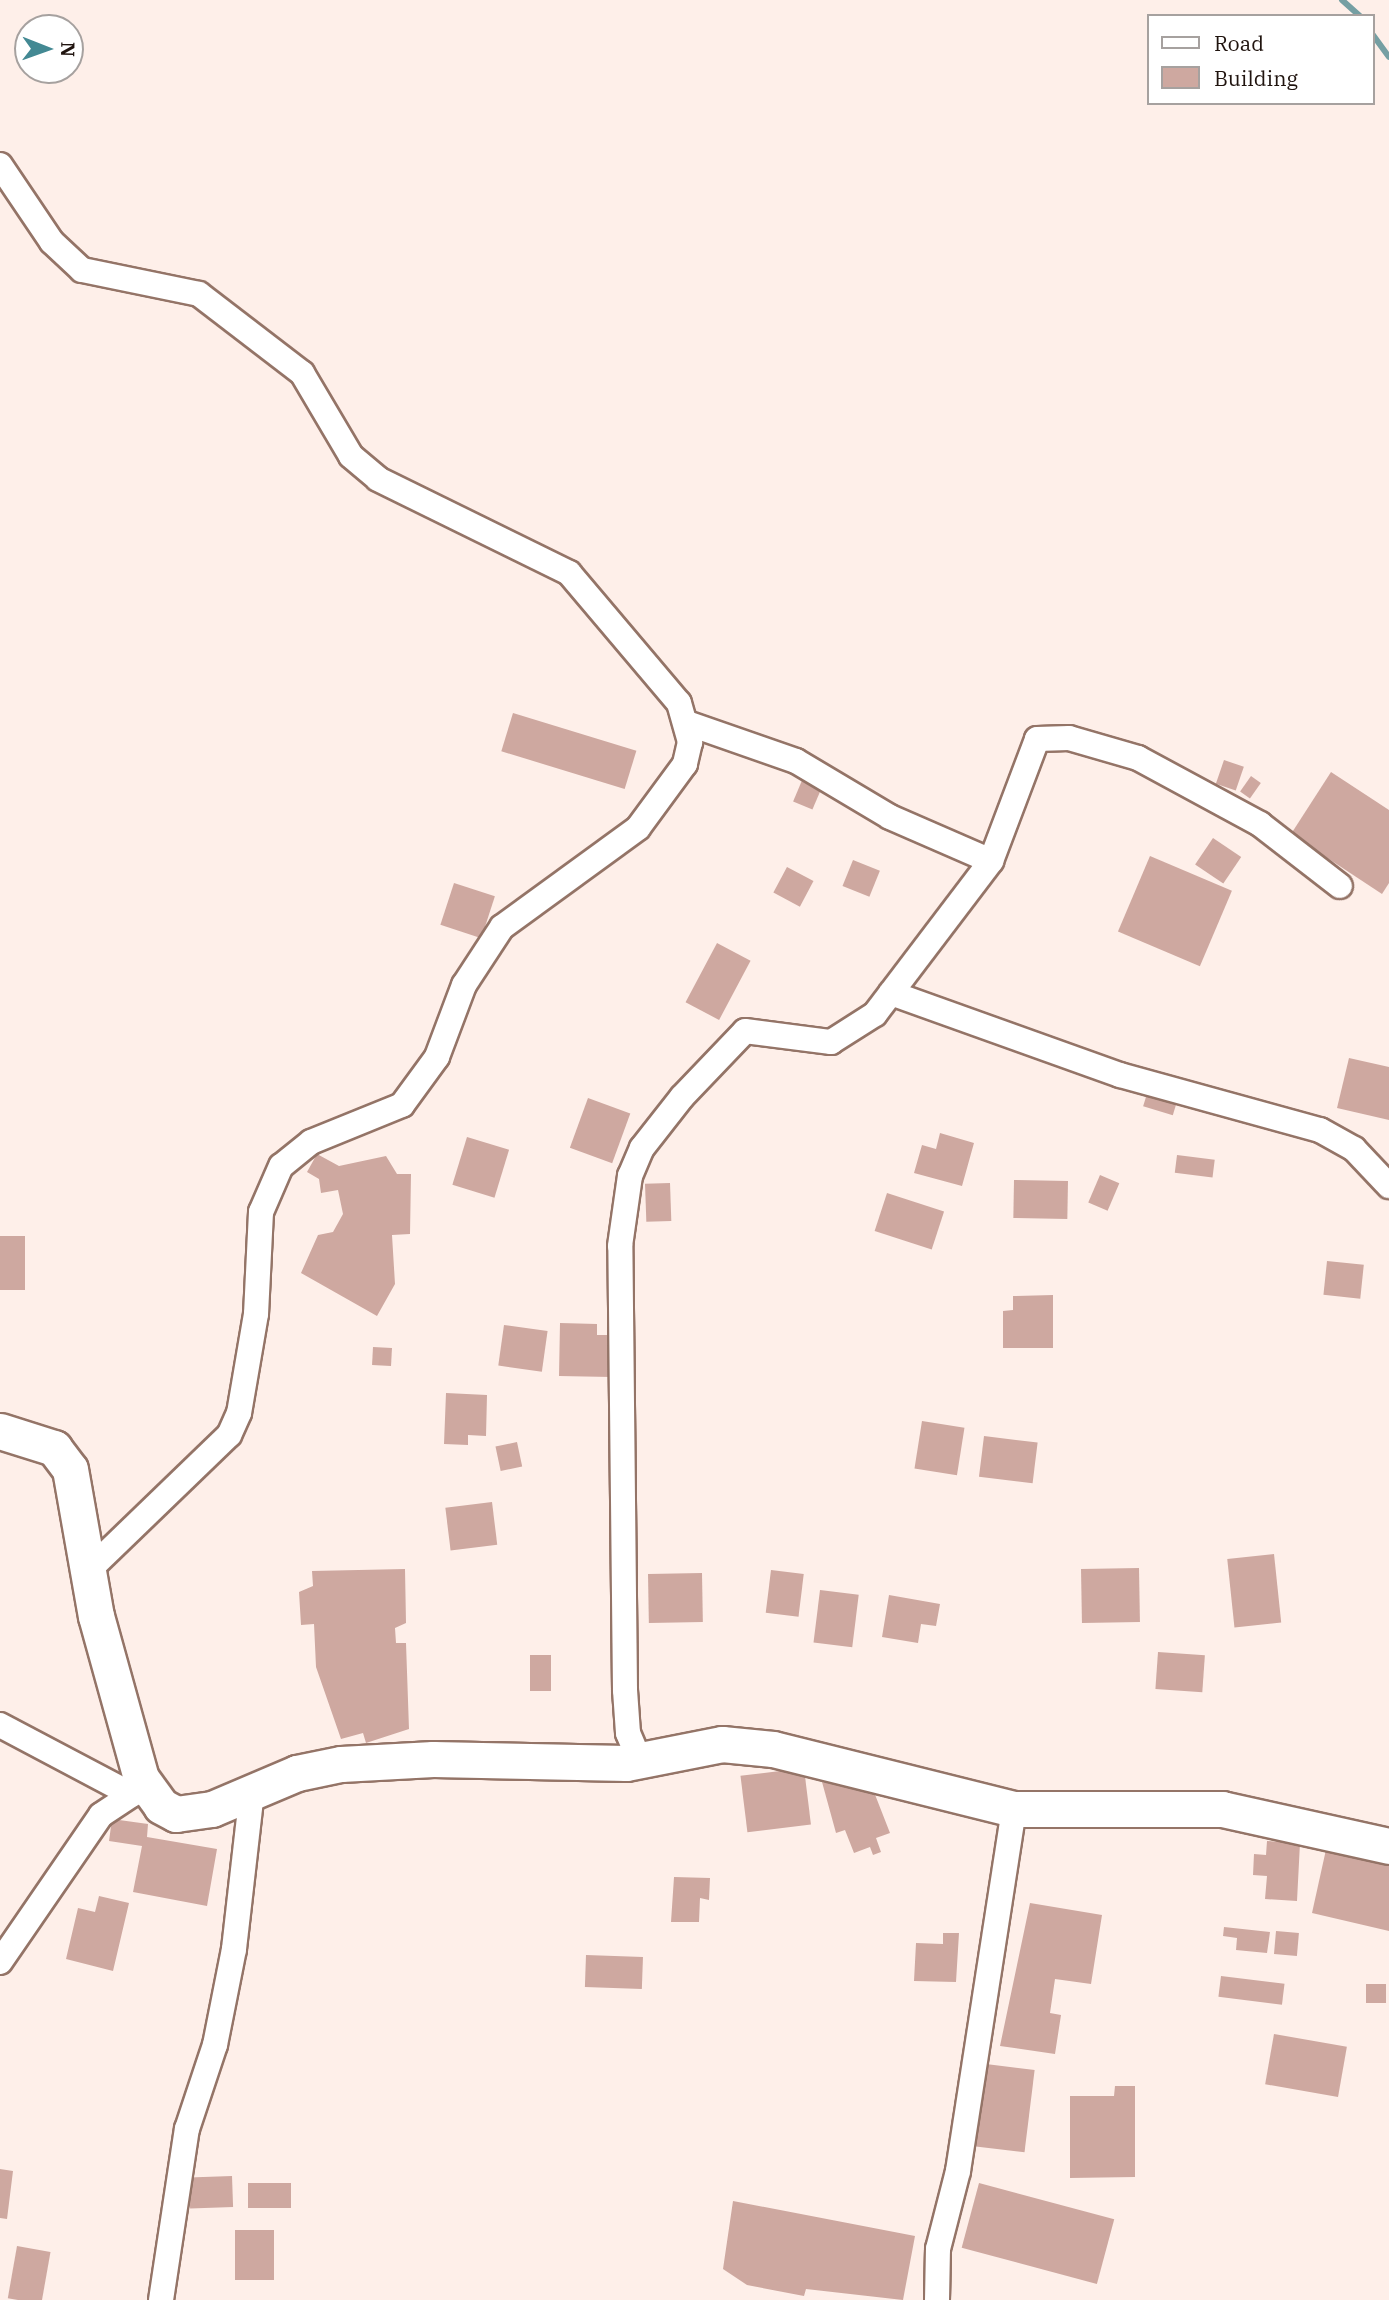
<!DOCTYPE html>
<style>
body{margin:0}
#map{position:relative;width:1389px;height:2300px;overflow:hidden;background:#feefe9;font-family:"IBM Plex Serif",serif}
div>[style]{position:absolute}
.stream>*{height:6px;margin:-3px;padding:0 3px;transform-origin:3px;border-radius:3px;background:#759fa3}
.building>*{inset:0;background:#cea8a0;transform-origin:0 0}
.roads{filter:drop-shadow(2px 0 #947467) drop-shadow(-2px 0 #947467) drop-shadow(0 2px #947467) drop-shadow(0 -2px #947467)}
.street>*{height:24px;margin:-12px;padding:0 12px;transform-origin:12px;border-radius:12px;background:#fff}
.secondary>*{height:35px;margin:-17.5px;padding:0 17.5px;transform-origin:17.5px;border-radius:17.5px;background:#fff}
span{translate:-50% -50%;white-space:nowrap;text-align:center;line-height:1.15;-webkit-text-stroke:5px #fff;paint-order:stroke}
.legend{position:absolute;left:1147px;top:14px;width:228px;height:91px;box-sizing:border-box;background:#fff;border:2px solid #a6a19f;margin:0;padding:9px 12px;list-style:none;font-size:21px;color:#20140f}
.legend li{display:flex;align-items:center;gap:14px;height:35px}
.legend b{width:35px;border:2px solid #a6a19f}
.north{position:absolute;left:14px;top:14px;width:70px;height:70px;box-sizing:border-box;background:#fff;border:2px solid #a6a19f;border-radius:50%;rotate:91deg;font-size:19px;font-weight:700;line-height:28px;text-align:center;color:#20140f}
.north::after{content:'';display:block;margin:auto;width:24px;height:32px;background:#438993;clip-path:polygon(50% 0,100% 100%,50% 72%,0 100%)}
</style>
<div id="map">
<div class="stream">
<i style="left:1342px;top:0;width:24px;rotate:42deg"></i>
<i style="left:1373px;top:35px;width:27px;rotate:54deg"></i>
</div>
<div class="building">
<i style="left:513px;top:713px;width:129px;height:40px;rotate:17deg"></i>
<i style="left:1224px;top:760px;width:21px;height:25px;rotate:19deg"></i>
<i style="left:806px;top:771px;width:21px;height:33px;rotate:23deg"></i>
<i style="clip-path:polygon(1331px 772px,1389px 810px,1389px 883px,1382px 894px,1291px 834px)"></i>
<i style="left:1251px;top:776px;width:12px;height:19px;rotate:35deg"></i>
<i style="left:1213px;top:838px;width:34px;height:32px;rotate:34deg"></i>
<i style="left:1150px;top:856px;width:89px;height:82px;rotate:23deg"></i>
<i style="left:853px;top:860px;width:29px;height:28px;rotate:22deg"></i>
<i style="left:787px;top:867px;width:30px;height:29px;rotate:28deg"></i>
<i style="left:454px;top:883px;width:43px;height:44px;rotate:18deg"></i>
<i style="left:717px;top:943px;width:38px;height:67px;rotate:28deg"></i>
<i style="clip-path:polygon(1349px 1058px,1389px 1067px,1389px 1120px,1337px 1108px)"></i>
<i style="left:1149px;top:1087px;width:31px;height:20px;rotate:17deg"></i>
<i style="left:588px;top:1098px;width:45px;height:53px;rotate:20deg"></i>
<i style="clip-path:polygon(940px 1133px,974px 1143px,962px 1186px,914px 1173px,922px 1145px,936px 1149px)"></i>
<i style="left:467px;top:1137px;width:44px;height:50px;rotate:17deg"></i>
<i style="clip-path:polygon(317px 1154px,339px 1166px,386px 1156px,397px 1174px,411px 1174px,410px 1234px,392px 1235px,395px 1284px,377px 1316px,301px 1273px,318px 1235px,333px 1232px,343px 1214px,338px 1190px,321px 1193px,319px 1179px,307px 1172px)"></i>
<i style="left:1177px;top:1155px;width:38px;height:18px;rotate:7deg"></i>
<i style="left:1100px;top:1175px;width:21px;height:30px;rotate:23deg"></i>
<i style="left:1014px;top:1180px;width:54px;height:38px;rotate:1deg"></i>
<i style="left:670px;top:1183px;width:38px;height:25px;rotate:88deg"></i>
<i style="left:887px;top:1193px;width:60px;height:40px;rotate:18deg"></i>
<i style="left:0;top:1236px;width:25px;height:54px"></i>
<i style="left:1327px;top:1261px;width:37px;height:34px;rotate:6deg"></i>
<i style="clip-path:polygon(1053px 1295px,1053px 1348px,1003px 1348px,1003px 1311px,1013px 1310px,1013px 1296px)"></i>
<i style="clip-path:polygon(560px 1323px,597px 1324px,597px 1335px,611px 1335px,611px 1377px,559px 1376px)"></i>
<i style="left:504px;top:1325px;width:44px;height:41px;rotate:8deg"></i>
<i style="left:373px;top:1347px;width:19px;height:18px;rotate:3deg"></i>
<i style="clip-path:polygon(446px 1393px,487px 1395px,486px 1436px,468px 1435px,468px 1445px,444px 1444px)"></i>
<i style="left:922px;top:1421px;width:43px;height:48px;rotate:9deg"></i>
<i style="left:984px;top:1436px;width:54px;height:41px;rotate:7deg"></i>
<i style="left:517px;top:1442px;width:25px;height:22px;rotate:78deg"></i>
<i style="left:492px;top:1502px;width:43px;height:47px;rotate:83deg"></i>
<i style="left:1274px;top:1554px;width:69px;height:47px;rotate:84deg"></i>
<i style="left:1139px;top:1568px;width:54px;height:58px;rotate:89deg"></i>
<i style="clip-path:polygon(405px 1569px,406px 1623px,395px 1628px,396px 1643px,406px 1643px,409px 1729px,366px 1743px,363px 1733px,341px 1739px,316px 1667px,314px 1624px,301px 1625px,299px 1592px,313px 1586px,312px 1571px)"></i>
<i style="left:771px;top:1570px;width:33px;height:43px;rotate:7deg"></i>
<i style="left:702px;top:1573px;width:49px;height:54px;rotate:89deg"></i>
<i style="left:820px;top:1590px;width:39px;height:53px;rotate:7deg"></i>
<i style="clip-path:polygon(889px 1595px,940px 1604px,936px 1626px,921px 1624px,918px 1643px,882px 1637px)"></i>
<i style="left:1158px;top:1652px;width:47px;height:37px;rotate:4deg"></i>
<i style="left:530px;top:1655px;width:21px;height:36px"></i>
<i style="left:804px;top:1768px;width:57px;height:64px;rotate:83deg"></i>
<i style="clip-path:polygon(822px 1782px,874px 1792px,890px 1833px,876px 1838px,881px 1852px,873px 1855px,870px 1847px,854px 1853px,845px 1830px,836px 1833px)"></i>
<i style="clip-path:polygon(112px 1819px,148px 1824px,147px 1837px,217px 1849px,207px 1906px,133px 1892px,142px 1846px,109px 1841px)"></i>
<i style="clip-path:polygon(1267px 1841px,1300px 1843px,1297px 1901px,1265px 1899px,1267px 1876px,1253px 1875px,1254px 1854px,1266px 1855px)"></i>
<i style="clip-path:polygon(1327px 1845px,1389px 1859px,1389px 1931px,1312px 1913px)"></i>
<i style="clip-path:polygon(674px 1877px,710px 1878px,709px 1900px,700px 1898px,699px 1922px,671px 1922px)"></i>
<i style="clip-path:polygon(99px 1896px,129px 1903px,113px 1971px,66px 1959px,78px 1908px,95px 1912px)"></i>
<i style="clip-path:polygon(1030px 1903px,1102px 1915px,1091px 1984px,1055px 1979px,1050px 2013px,1061px 2015px,1055px 2054px,1000px 2046px)"></i>
<i style="clip-path:polygon(1224px 1927px,1270px 1932px,1267px 1953px,1236px 1950px,1237px 1938px,1223px 1936px)"></i>
<i style="left:1276px;top:1931px;width:23px;height:23px;rotate:5deg"></i>
<i style="clip-path:polygon(943px 1933px,959px 1933px,956px 1982px,914px 1981px,916px 1943px,943px 1944px)"></i>
<i style="left:586px;top:1955px;width:57px;height:32px;rotate:2deg"></i>
<i style="left:1221px;top:1976px;width:64px;height:21px;rotate:7deg"></i>
<i style="left:1366px;top:1984px;width:20px;height:19px"></i>
<i style="left:1274px;top:2034px;width:74px;height:51px;rotate:10deg"></i>
<i style="left:986px;top:2064px;width:49px;height:83px;rotate:7deg"></i>
<i style="clip-path:polygon(1115px 2086px,1135px 2086px,1135px 2177px,1070px 2178px,1070px 2096px,1114px 2096px)"></i>
<i style="clip-path:polygon(0 2169px,13px 2171px,7px 2219px,0 2218px)"></i>
<i style="left:232px;top:2176px;width:31px;height:43px;rotate:88deg"></i>
<i style="left:248px;top:2183px;width:43px;height:25px"></i>
<i style="left:979px;top:2183px;width:140px;height:67px;rotate:15deg"></i>
<i style="clip-path:polygon(733px 2201px,915px 2236px,903px 2300px,806px 2289px,804px 2296px,747px 2285px,723px 2269px)"></i>
<i style="left:235px;top:2230px;width:39px;height:50px"></i>
<i style="left:17px;top:2246px;width:34px;height:53px;rotate:10deg"></i>
</div>
<div class="roads">
<div class="street">
<i style="left:0;top:165px;width:93px;rotate:56deg"></i>
<i style="left:52px;top:242px;width:41px;rotate:43deg"></i>
<i style="left:82px;top:270px;width:119px;rotate:11.6deg"></i>
<i style="left:199px;top:294px;width:130px;rotate:37.5deg"></i>
<i style="left:302px;top:373px;width:96px;rotate:59.4deg"></i>
<i style="left:351px;top:456px;width:35px;rotate:40deg"></i>
<i style="left:378px;top:479px;width:213px;rotate:26.2deg"></i>
<i style="left:569px;top:573px;width:170px;rotate:49.8deg"></i>
<i style="left:679px;top:703px;width:41px;rotate:74.2deg"></i>
<i style="left:690px;top:742px;width:23px;rotate:103deg"></i>
<i style="left:685px;top:764px;width:79px;rotate:126.3deg"></i>
<i style="left:638px;top:828px;width:168px;rotate:143.9deg"></i>
<i style="left:502px;top:927px;width:69px;rotate:123.2deg"></i>
<i style="left:464px;top:985px;width:77px;rotate:110.6deg"></i>
<i style="left:437px;top:1057px;width:59px;rotate:126.1deg"></i>
<i style="left:402px;top:1105px;width:98px;rotate:157.9deg"></i>
<i style="left:311px;top:1142px;width:38px;rotate:141deg"></i>
<i style="left:281px;top:1166px;width:50px;rotate:113.5deg"></i>
<i style="left:261px;top:1212px;width:102px;rotate:92.8deg"></i>
<i style="left:256px;top:1314px;width:100px;rotate:99.7deg"></i>
<i style="left:239px;top:1413px;width:24px;rotate:114deg"></i>
<i style="left:229px;top:1435px;width:196px;rotate:136deg"></i>
<i style="left:687px;top:723px;width:115px;rotate:19.2deg"></i>
<i style="left:796px;top:761px;width:109px;rotate:30.8deg"></i>
<i style="left:890px;top:817px;width:110px;rotate:23.5deg"></i>
<i style="left:891px;top:993px;width:243px;rotate:19.7deg"></i>
<i style="left:1120px;top:1075px;width:207px;rotate:15.4deg"></i>
<i style="left:1320px;top:1130px;width:39px;rotate:29deg"></i>
<i style="left:1354px;top:1149px;width:51px;rotate:46.6deg"></i>
<i style="left:0;top:1725px;width:149px;rotate:27.9deg"></i>
<i style="left:639px;top:1759px;width:28px;rotate:-113deg"></i>
<i style="left:628px;top:1733px;width:43px;rotate:-94deg"></i>
<i style="left:625px;top:1690px;width:444px;rotate:-90.6deg"></i>
<i style="left:620px;top:1246px;width:71px;rotate:-81.9deg"></i>
<i style="left:630px;top:1176px;width:30px;rotate:-67deg"></i>
<i style="left:642px;top:1148px;width:65px;rotate:-51.9deg"></i>
<i style="left:682px;top:1097px;width:91px;rotate:-46.3deg"></i>
<i style="left:745px;top:1031px;width:87px;rotate:7.3deg"></i>
<i style="left:831px;top:1042px;width:52px;rotate:-32.5deg"></i>
<i style="left:875px;top:1014px;width:192px;rotate:-52.8deg"></i>
<i style="left:991px;top:861px;width:130px;rotate:-69.3deg"></i>
<i style="left:1037px;top:739px;width:32px;rotate:-2deg"></i>
<i style="left:1069px;top:738px;width:72px;rotate:16.2deg"></i>
<i style="left:1138px;top:758px;width:139px;rotate:28.4deg"></i>
<i style="left:1260px;top:824px;width:101px;rotate:37.8deg"></i>
<i style="left:0;top:1962px;width:178px;rotate:-55.5deg"></i>
<i style="left:101px;top:1815px;width:53px;rotate:-33.4deg"></i>
<i style="left:161px;top:2300px;width:173px;rotate:-81.4deg"></i>
<i style="left:187px;top:2129px;width:89px;rotate:-71.6deg"></i>
<i style="left:215px;top:2045px;width:98px;rotate:-78.8deg"></i>
<i style="left:234px;top:1949px;width:158px;rotate:-83.5deg"></i>
<i style="left:937px;top:2300px;width:51px;rotate:-88.9deg"></i>
<i style="left:938px;top:2249px;width:81px;rotate:-75.6deg"></i>
<i style="left:958px;top:2171px;width:366px;rotate:-81.2deg"></i>
</div>
<div class="secondary">
<i style="left:0;top:1431px;width:57px;rotate:17.5deg"></i>
<i style="left:54px;top:1448px;width:26px;rotate:53deg"></i>
<i style="left:70px;top:1469px;width:149px;rotate:80deg"></i>
<i style="left:96px;top:1616px;width:168px;rotate:74.5deg"></i>
<i style="left:141px;top:1778px;width:34px;rotate:54deg"></i>
<i style="left:161px;top:1806px;width:17px;rotate:28deg"></i>
<i style="left:176px;top:1814px;width:36px;rotate:-8deg"></i>
<i style="left:212px;top:1809px;width:92px;rotate:-23deg"></i>
<i style="left:297px;top:1773px;width:45px;rotate:-11.6deg"></i>
<i style="left:341px;top:1764px;width:92px;rotate:-3.1deg"></i>
<i style="left:433px;top:1759px;width:193px;rotate:1.2deg"></i>
<i style="left:626px;top:1763px;width:98px;rotate:-11.2deg"></i>
<i style="left:722px;top:1744px;width:51px;rotate:5.6deg"></i>
<i style="left:773px;top:1749px;width:248px;rotate:14deg"></i>
<i style="left:1014px;top:1809px;width:208px"></i>
<i style="left:1222px;top:1809px;width:171px;rotate:12.5deg"></i>
</div>
</div>
<ul class="legend">
<li><b style="height:9px;background:#fff"></b>Road</li>
<li><b style="height:19px;background:#cea8a0"></b>Building</li>
</ul>
<div class="north">N</div>
</div>
